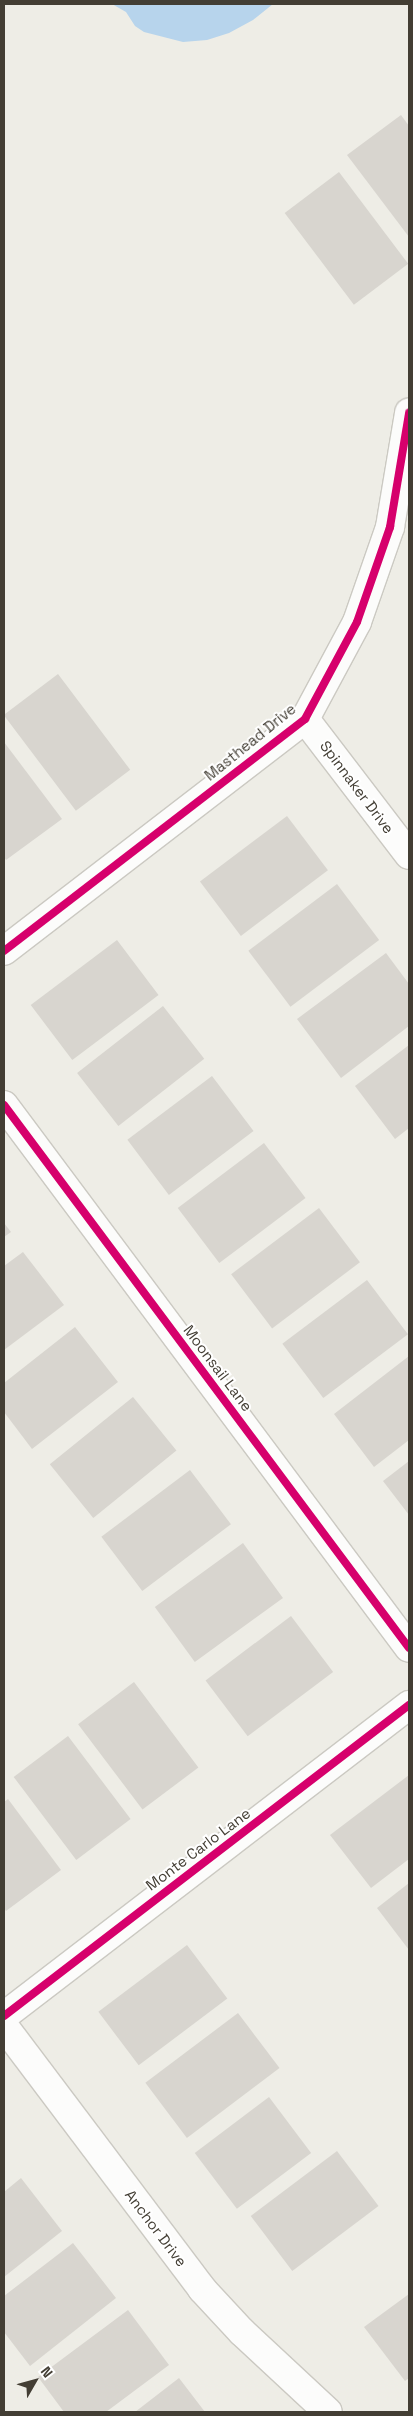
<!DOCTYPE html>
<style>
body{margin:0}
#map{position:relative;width:413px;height:2416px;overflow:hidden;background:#eeede6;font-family:"Space Grotesk",sans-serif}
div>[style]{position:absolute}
.water>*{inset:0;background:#b7d4ec}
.building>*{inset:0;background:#d8d5cf;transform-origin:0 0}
.roads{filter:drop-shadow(1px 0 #cbc9c2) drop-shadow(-1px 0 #cbc9c2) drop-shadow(0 1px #cbc9c2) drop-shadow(0 -1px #cbc9c2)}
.minor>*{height:28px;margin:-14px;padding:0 14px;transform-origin:14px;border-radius:14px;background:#fcfcfb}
.cycleway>*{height:8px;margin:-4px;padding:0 4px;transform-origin:4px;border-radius:4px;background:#d6006c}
span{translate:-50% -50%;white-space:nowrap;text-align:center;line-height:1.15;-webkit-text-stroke:4px #fff;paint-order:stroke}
.street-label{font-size:15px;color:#433e34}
.frame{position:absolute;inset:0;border:5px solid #433e34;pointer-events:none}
.north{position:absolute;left:10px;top:2356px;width:50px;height:50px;-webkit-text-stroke:4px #fff;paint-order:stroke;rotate:52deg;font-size:14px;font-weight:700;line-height:20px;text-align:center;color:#433e34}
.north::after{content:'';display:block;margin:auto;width:18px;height:22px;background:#433e34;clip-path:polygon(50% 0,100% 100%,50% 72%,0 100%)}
</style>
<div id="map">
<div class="water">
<i style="clip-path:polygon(112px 4px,273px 4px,253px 20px,229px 33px,207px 40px,183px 42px,144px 32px,135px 26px,126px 12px)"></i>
</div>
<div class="building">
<i style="clip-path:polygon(401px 115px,409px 126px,409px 237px,347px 155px)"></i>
<i style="left:339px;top:172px;width:115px;height:68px;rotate:53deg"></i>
<i style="left:58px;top:674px;width:120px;height:68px;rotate:53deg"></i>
<i style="clip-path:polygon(4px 742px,62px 819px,6px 860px,4px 857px)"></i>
<i style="left:287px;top:816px;width:68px;height:109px;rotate:53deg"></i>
<i style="left:337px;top:884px;width:70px;height:111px;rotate:53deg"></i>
<i style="left:117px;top:940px;width:69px;height:108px;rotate:53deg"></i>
<i style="clip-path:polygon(386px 953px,409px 984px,409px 1026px,341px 1078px,297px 1019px)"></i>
<i style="left:163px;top:1006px;width:67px;height:109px;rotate:52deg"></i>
<i style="clip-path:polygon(409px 1045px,409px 1128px,395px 1139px,355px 1086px)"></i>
<i style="left:212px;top:1076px;width:69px;height:106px;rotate:53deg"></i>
<i style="left:264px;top:1143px;width:69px;height:108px;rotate:53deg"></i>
<i style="left:319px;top:1208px;width:68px;height:110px;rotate:53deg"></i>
<i style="clip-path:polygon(4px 1223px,11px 1232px,4px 1237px)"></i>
<i style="clip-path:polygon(23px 1252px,64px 1305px,4px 1350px,4px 1266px)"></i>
<i style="left:367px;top:1280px;width:68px;height:106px;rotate:53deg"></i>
<i style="clip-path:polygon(75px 1327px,118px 1382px,32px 1449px,4px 1412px,4px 1383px)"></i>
<i style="clip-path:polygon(409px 1356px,409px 1440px,374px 1467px,334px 1414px)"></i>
<i style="left:133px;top:1397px;width:69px;height:107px;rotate:51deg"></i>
<i style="clip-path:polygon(409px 1461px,409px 1515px,383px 1481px)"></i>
<i style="left:190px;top:1470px;width:68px;height:111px;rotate:53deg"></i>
<i style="left:243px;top:1543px;width:68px;height:109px;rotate:54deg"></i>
<i style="left:291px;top:1616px;width:70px;height:107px;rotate:53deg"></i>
<i style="left:134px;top:1682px;width:107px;height:70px;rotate:53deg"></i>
<i style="left:68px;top:1736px;width:104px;height:68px;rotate:53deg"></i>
<i style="clip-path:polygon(409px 1775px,409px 1859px,371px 1888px,330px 1835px)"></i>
<i style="clip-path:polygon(8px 1799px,61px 1870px,6px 1911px,4px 1908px,4px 1802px)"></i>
<i style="clip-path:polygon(409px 1883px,409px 1950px,377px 1908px)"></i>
<i style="left:187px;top:1945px;width:67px;height:111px;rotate:53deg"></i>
<i style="left:238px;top:2013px;width:69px;height:116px;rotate:53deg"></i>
<i style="left:269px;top:2097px;width:70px;height:93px;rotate:53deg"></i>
<i style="left:337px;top:2151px;width:69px;height:108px;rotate:53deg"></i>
<i style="clip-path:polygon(21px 2178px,62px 2231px,4px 2277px,4px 2192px)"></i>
<i style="clip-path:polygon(73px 2243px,116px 2298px,30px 2366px,4px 2332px,4px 2296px)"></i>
<i style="clip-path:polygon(409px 2294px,409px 2378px,405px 2381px,364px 2327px)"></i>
<i style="clip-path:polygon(128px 2310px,169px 2365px,106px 2412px,64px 2412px,38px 2377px)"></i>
<i style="clip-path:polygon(179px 2378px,205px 2412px,135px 2412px)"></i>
</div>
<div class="roads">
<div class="minor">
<i style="left:305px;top:719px;width:171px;rotate:52.6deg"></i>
<i style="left:4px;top:951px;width:380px;rotate:-37.6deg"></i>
<i style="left:305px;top:719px;width:110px;rotate:-61.8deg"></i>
<i style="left:357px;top:622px;width:101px;rotate:-70.8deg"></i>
<i style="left:390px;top:527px;width:116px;rotate:-80.5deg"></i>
<i style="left:4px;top:1105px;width:677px;rotate:53.28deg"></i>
<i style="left:4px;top:2016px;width:511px;rotate:-37.52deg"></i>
<i style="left:4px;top:2026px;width:329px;rotate:53deg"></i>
<i style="left:202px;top:2289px;width:59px;rotate:47.1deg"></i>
<i style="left:242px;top:2332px;width:117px;rotate:42.9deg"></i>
</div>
</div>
<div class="cycleway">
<i style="left:4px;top:951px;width:380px;rotate:-37.6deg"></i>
<i style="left:305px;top:719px;width:110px;rotate:-61.8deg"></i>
<i style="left:357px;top:622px;width:101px;rotate:-70.8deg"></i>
<i style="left:390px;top:527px;width:116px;rotate:-80.5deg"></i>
<i style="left:4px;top:1105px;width:677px;rotate:53.28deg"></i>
<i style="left:4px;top:2016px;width:511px;rotate:-37.52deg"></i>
</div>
<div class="street-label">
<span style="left:250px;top:742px;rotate:-39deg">Masthead Drive</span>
<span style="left:357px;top:787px;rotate:53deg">Spinnaker Drive</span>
<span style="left:218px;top:1368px;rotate:53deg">Moonsail Lane</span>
<span style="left:198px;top:1849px;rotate:-37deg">Monte Carlo Lane</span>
<span style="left:156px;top:2228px;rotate:53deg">Anchor Drive</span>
</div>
<div class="frame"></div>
<div class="north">N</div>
</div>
